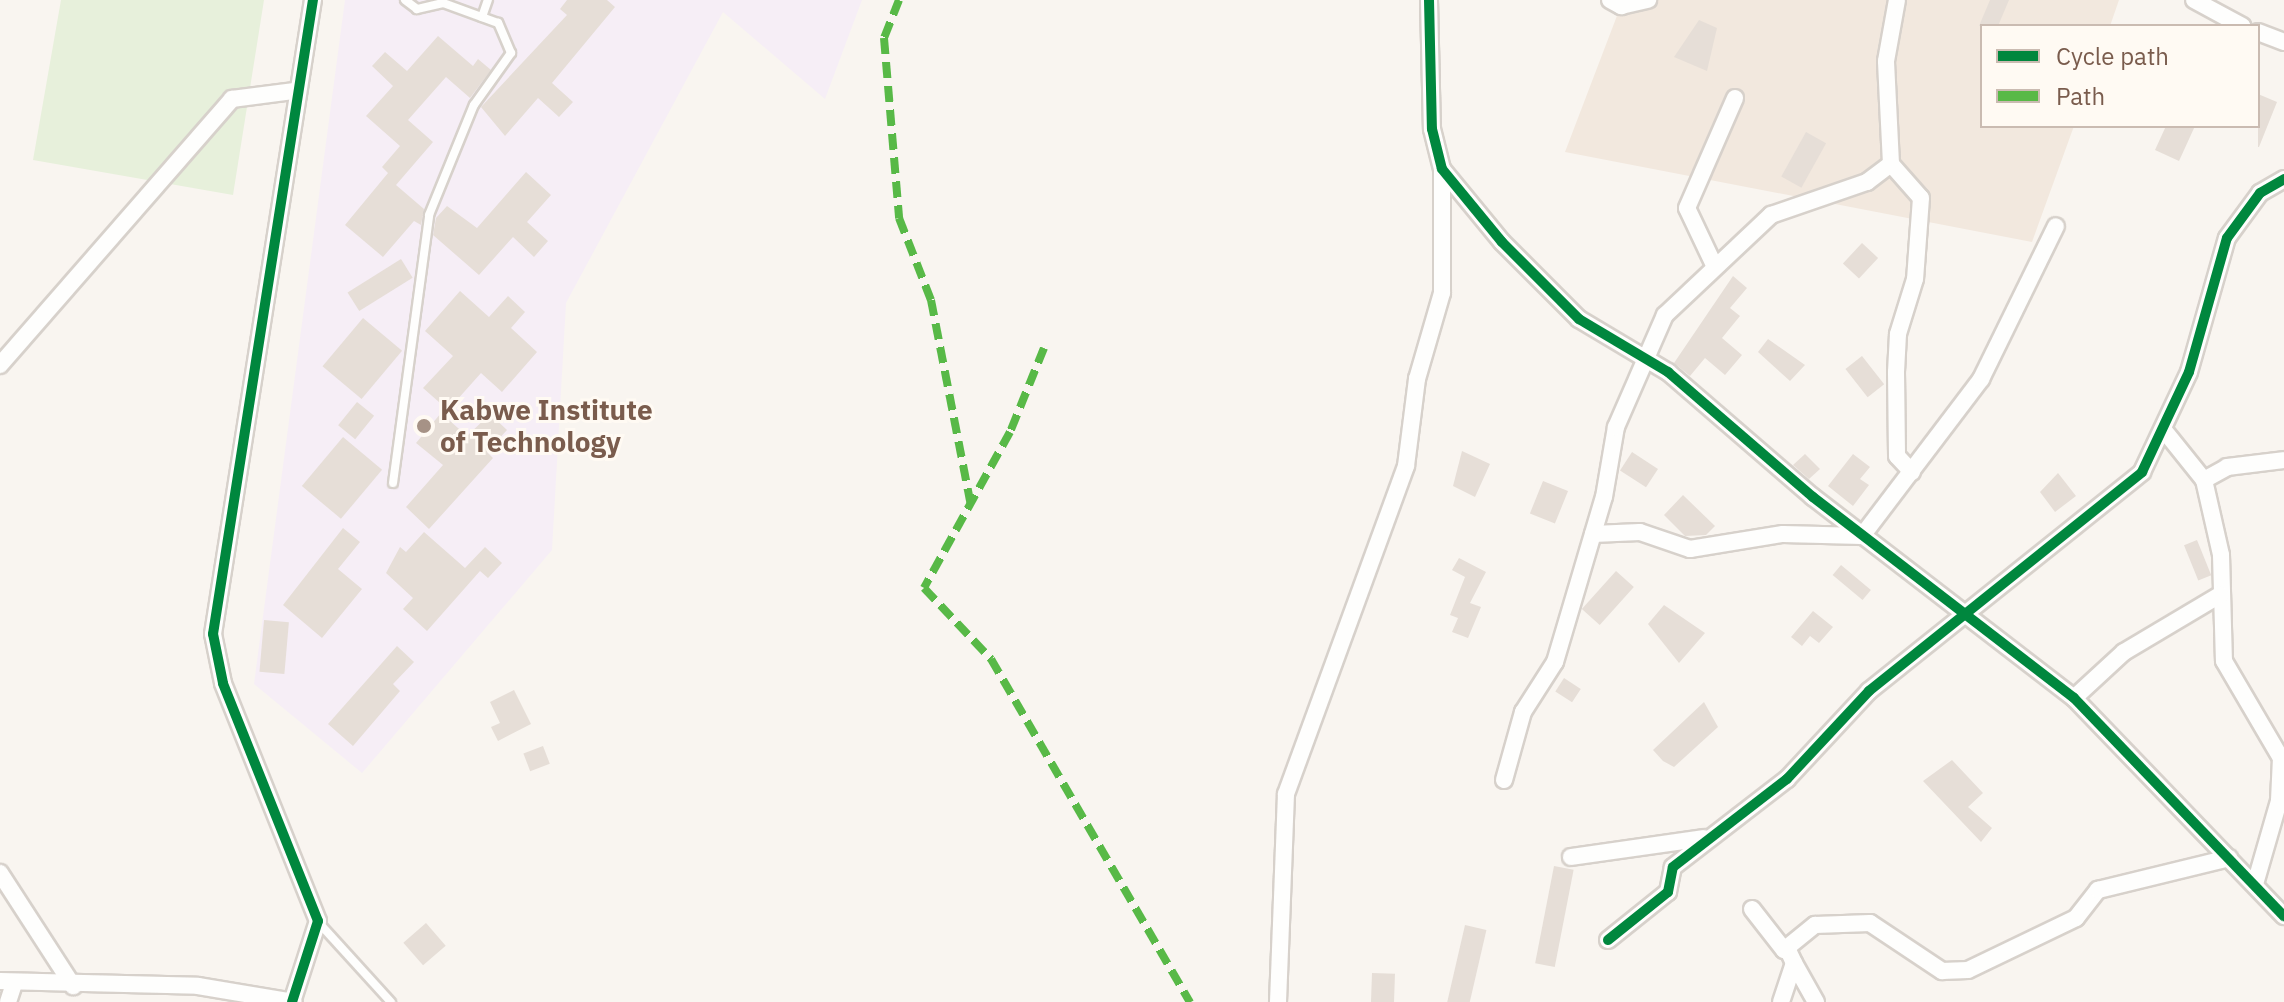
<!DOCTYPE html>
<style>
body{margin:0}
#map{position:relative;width:2284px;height:1002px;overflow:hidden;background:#f9f5f0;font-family:"IBM Plex Sans",sans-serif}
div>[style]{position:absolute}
.residential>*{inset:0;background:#f2e8de}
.education>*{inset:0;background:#f6eef6}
.green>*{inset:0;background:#e7f0db}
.building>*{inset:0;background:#e6ded7;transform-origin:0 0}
.roads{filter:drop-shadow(2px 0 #d7d1cb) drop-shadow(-2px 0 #d7d1cb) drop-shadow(0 2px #d7d1cb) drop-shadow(0 -2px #d7d1cb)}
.service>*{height:8px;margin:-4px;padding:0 4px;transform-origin:4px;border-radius:4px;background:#fefefd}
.minor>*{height:16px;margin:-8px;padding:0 8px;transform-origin:8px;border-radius:8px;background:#fefefd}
.quiet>*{height:8px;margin-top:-4px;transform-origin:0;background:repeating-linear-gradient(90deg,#58b947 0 16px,transparent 0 24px)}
.cycleway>*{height:10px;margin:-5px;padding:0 5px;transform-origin:5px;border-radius:5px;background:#00873e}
.dots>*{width:22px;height:22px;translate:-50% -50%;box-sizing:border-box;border:4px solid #fffaf3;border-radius:50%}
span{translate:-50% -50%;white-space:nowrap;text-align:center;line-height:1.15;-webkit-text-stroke:6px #fffaf3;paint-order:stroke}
.poi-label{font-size:28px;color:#7a5c4d;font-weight:700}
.left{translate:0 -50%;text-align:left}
.legend{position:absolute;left:1980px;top:24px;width:280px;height:104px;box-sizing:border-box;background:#fffaf3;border:2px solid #cabbb1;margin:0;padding:10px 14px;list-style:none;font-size:24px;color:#7a5c4d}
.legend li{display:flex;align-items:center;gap:16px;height:40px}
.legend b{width:40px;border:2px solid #cabbb1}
</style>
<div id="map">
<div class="residential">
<i style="clip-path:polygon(1623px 0,2119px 0,2110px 26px,1982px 26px,1982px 126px,2074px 126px,2032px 242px,1565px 152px)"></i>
</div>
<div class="education">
<i style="clip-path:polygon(345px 0,862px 0,825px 99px,723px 12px,566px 303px,552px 550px,362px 773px,254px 684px)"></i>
</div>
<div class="green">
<i style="clip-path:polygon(61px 0,264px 0,233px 195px,33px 160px)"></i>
</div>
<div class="building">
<i style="clip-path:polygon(567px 0,607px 0,615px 7px,552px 83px,573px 102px,559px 117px,538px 98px,505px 136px,481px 107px,567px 15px,560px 9px)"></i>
<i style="clip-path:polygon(1990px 0,2009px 0,1998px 26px,1979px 26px)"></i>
<i style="clip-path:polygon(1699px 20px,1717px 28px,1707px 71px,1674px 57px)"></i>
<i style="clip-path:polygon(438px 36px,473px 66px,478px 59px,491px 70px,470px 98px,446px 77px,408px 120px,433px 142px,396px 185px,424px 209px,421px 225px,414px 221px,383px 257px,345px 225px,388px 173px,382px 167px,400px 146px,366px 116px,393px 86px,372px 66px,385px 52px,407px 71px)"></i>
<i style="clip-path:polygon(2258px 94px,2277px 102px,2259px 147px,2258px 147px)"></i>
<i style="clip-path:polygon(2166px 126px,2195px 126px,2179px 161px,2155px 150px)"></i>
<i style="left:1806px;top:132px;width:23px;height:51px;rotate:29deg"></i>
<i style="clip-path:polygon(526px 172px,551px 195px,527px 222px,548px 241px,534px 257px,513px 237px,479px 275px,433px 235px,436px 218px,447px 206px,477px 228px)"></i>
<i style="left:1862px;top:243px;width:22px;height:28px;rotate:43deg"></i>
<i style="left:401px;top:259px;width:22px;height:63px;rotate:58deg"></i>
<i style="clip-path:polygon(1733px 276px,1747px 288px,1730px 308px,1740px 316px,1722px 338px,1742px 355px,1725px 375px,1705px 358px,1690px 376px,1674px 363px)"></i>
<i style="clip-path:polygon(460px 291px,489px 317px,508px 296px,525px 312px,511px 328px,537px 352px,502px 392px,481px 373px,448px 410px,423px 388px,453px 356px,425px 331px)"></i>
<i style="left:363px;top:318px;width:51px;height:63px;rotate:40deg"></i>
<i style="clip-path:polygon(1768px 339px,1805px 365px,1790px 381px,1758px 352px)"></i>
<i style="left:1862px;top:356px;width:36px;height:21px;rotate:52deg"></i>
<i style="left:357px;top:402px;width:22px;height:30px;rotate:39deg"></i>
<i style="clip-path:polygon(441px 413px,467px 436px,490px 414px,507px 430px,487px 452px,493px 458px,429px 529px,406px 507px,443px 465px,416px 443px)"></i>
<i style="left:343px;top:437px;width:51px;height:64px;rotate:40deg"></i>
<i style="clip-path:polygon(1462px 451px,1490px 464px,1475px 497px,1453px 486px)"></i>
<i style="left:1632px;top:452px;width:31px;height:22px;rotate:33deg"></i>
<i style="clip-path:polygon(1805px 454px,1820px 469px,1809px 479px,1793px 465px)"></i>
<i style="clip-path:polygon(1853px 454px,1870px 467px,1860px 479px,1869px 485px,1853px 506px,1828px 486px)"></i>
<i style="clip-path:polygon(2058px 473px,2076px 496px,2055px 512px,2040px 492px)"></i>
<i style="left:1543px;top:481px;width:27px;height:35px;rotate:22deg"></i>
<i style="clip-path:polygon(1683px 495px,1715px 526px,1706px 535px,1685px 536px,1664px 515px)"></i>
<i style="clip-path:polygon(343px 528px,360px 542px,338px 569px,362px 589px,322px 638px,283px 605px)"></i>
<i style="clip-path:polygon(424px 532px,465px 568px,485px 547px,502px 563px,488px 578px,480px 571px,427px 631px,403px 609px,413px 598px,386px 573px,400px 547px,406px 552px)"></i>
<i style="left:2197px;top:540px;width:38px;height:14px;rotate:68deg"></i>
<i style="clip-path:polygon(1459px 558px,1486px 572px,1470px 603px,1481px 607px,1468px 638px,1452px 632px,1458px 618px,1450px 615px,1465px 577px,1452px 570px)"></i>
<i style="left:1841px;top:565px;width:39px;height:13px;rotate:40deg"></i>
<i style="left:1616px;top:571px;width:24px;height:51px;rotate:42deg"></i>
<i style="clip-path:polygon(1664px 605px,1705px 633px,1679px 663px,1648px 624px)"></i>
<i style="clip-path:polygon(1813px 611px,1833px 627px,1819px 643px,1810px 636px,1802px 646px,1791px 637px)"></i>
<i style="left:264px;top:620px;width:25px;height:52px;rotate:5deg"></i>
<i style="clip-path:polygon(397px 646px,414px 662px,393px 684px,400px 691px,353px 746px,328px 724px)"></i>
<i style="left:1564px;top:678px;width:20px;height:16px;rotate:33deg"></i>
<i style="clip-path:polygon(514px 690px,531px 724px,498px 741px,491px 727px,500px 723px,490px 702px)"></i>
<i style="clip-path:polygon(1704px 702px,1718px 727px,1674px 767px,1663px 761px,1653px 750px)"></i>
<i style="left:543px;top:746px;width:19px;height:21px;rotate:69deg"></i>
<i style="clip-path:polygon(1952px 760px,1983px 793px,1968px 807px,1992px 828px,1981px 842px,1923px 781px)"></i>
<i style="left:1554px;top:866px;width:20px;height:99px;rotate:11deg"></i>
<i style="left:426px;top:923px;width:30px;height:30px;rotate:49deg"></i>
<i style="left:1465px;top:925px;width:22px;height:79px;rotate:13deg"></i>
<i style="left:1372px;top:973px;width:23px;height:29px;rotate:2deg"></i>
</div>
<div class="roads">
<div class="service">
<i style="left:482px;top:17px;width:18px;rotate:-71deg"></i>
<i style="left:393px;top:483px;width:270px;rotate:-82.3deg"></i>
<i style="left:429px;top:215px;width:119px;rotate:-67.8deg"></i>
<i style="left:474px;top:105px;width:64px;rotate:-54.6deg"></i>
<i style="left:511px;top:53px;width:33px;rotate:-113deg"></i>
<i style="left:498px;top:23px;width:59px;rotate:-160deg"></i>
<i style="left:443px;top:3px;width:27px;rotate:167deg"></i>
<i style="left:417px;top:9px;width:15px;rotate:-143deg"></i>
<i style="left:319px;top:923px;width:107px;rotate:47.7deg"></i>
</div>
<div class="minor">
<i style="left:1429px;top:0;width:129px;rotate:88.7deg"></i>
<i style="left:1432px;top:129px;width:41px;rotate:76deg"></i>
<i style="left:1442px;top:169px;width:94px;rotate:50.6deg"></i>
<i style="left:1502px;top:242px;width:109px;rotate:45deg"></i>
<i style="left:1579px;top:319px;width:104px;rotate:30.8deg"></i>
<i style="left:1668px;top:372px;width:191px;rotate:40.8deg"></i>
<i style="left:1813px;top:497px;width:329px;rotate:37.6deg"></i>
<i style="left:2074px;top:698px;width:303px;rotate:46.1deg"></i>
<i style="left:1610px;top:0;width:13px;rotate:29deg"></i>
<i style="left:1621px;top:6px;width:28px;rotate:-13deg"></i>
<i style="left:2194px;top:0;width:55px;rotate:28.4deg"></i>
<i style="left:2258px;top:32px;width:28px;rotate:21deg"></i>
<i style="left:1891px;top:164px;width:45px;rotate:48.6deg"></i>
<i style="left:1921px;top:198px;width:81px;rotate:94.2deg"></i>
<i style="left:1915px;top:279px;width:58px;rotate:107.2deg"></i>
<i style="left:1898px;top:334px;width:38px;rotate:93deg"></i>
<i style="left:1896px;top:372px;width:84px;rotate:89.3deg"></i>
<i style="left:1897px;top:456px;width:22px;rotate:47deg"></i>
<i style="left:1715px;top:267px;width:65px;rotate:-115.4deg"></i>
<i style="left:1687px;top:208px;width:120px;rotate:-66.4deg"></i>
<i style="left:0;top:365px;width:353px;rotate:-48.9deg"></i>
<i style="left:232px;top:99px;width:63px;rotate:-7.4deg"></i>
<i style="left:2163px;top:429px;width:65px;rotate:51.2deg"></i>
<i style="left:2204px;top:480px;width:77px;rotate:77.2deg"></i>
<i style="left:2221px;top:555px;width:106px;rotate:88.4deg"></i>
<i style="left:2224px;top:661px;width:113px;rotate:59.6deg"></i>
<i style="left:2281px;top:758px;width:43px;rotate:92.7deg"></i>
<i style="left:2279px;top:801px;width:86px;rotate:106.1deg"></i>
<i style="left:2204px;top:480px;width:26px;rotate:-29deg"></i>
<i style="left:2227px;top:467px;width:57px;rotate:-7deg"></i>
<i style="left:1593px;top:534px;width:47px;rotate:-2.4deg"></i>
<i style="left:1640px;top:532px;width:53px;rotate:18.8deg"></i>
<i style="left:1690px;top:549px;width:94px;rotate:-9.2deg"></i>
<i style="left:1783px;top:534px;width:79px;rotate:1.5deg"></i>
<i style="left:1862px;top:536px;width:197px;rotate:-52.8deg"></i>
<i style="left:1981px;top:379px;width:170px;rotate:-63.9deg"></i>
<i style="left:2074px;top:698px;width:68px;rotate:-42.6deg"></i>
<i style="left:2124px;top:652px;width:112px;rotate:-30.7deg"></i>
<i style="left:1504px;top:780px;width:71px;rotate:-74.4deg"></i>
<i style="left:1523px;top:712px;width:59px;rotate:-57.4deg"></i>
<i style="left:1555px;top:662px;width:172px;rotate:-73.5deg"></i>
<i style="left:1604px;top:497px;width:71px;rotate:-80.3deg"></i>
<i style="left:1616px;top:427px;width:122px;rotate:-66.4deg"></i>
<i style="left:1665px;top:315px;width:146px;rotate:-43.3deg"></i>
<i style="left:1771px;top:215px;width:102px;rotate:-19deg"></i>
<i style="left:1867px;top:182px;width:30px;rotate:-37deg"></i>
<i style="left:1891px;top:164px;width:103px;rotate:-92.8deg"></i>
<i style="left:1886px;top:61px;width:62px;rotate:-79.8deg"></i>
<i style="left:1571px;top:857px;width:134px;rotate:-8.1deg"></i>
<i style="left:0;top:873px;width:135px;rotate:57.1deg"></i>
<i style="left:1752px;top:909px;width:52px;rotate:52deg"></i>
<i style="left:1784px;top:950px;width:40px;rotate:-39deg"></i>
<i style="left:1815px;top:925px;width:55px;rotate:-2.1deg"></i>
<i style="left:1870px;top:923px;width:87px;rotate:33.7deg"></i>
<i style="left:1942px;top:971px;width:26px;rotate:-2deg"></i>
<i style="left:1968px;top:970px;width:120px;rotate:-25.7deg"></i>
<i style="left:2076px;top:918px;width:36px;rotate:-52deg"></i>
<i style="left:2098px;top:890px;width:135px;rotate:-13.7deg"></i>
<i style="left:1608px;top:940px;width:77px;rotate:-38.7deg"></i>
<i style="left:1668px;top:892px;width:25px;rotate:-79deg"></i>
<i style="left:1673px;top:867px;width:144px;rotate:-37.7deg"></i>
<i style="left:1787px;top:779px;width:120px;rotate:-47deg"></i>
<i style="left:1869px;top:691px;width:350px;rotate:-38.7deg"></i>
<i style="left:2142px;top:472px;width:110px;rotate:-64.8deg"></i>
<i style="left:2189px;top:372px;width:139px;rotate:-74.2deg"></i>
<i style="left:2227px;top:238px;width:56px;rotate:-53.7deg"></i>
<i style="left:2260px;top:193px;width:28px;rotate:-30deg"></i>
<i style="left:1794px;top:963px;width:45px;rotate:60.6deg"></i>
<i style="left:0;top:981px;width:198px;rotate:1.4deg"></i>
<i style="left:198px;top:986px;width:97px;rotate:9.5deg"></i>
<i style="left:8px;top:1002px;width:19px;rotate:-72deg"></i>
<i style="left:292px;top:1002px;width:85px;rotate:-72.2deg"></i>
<i style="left:318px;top:921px;width:256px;rotate:-111.8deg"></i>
<i style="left:223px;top:683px;width:50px;rotate:-101.5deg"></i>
<i style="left:213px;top:634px;width:642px;rotate:-81.04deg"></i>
<i style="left:1278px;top:1002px;width:208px;rotate:-87.8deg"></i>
<i style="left:1286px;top:794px;width:349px;rotate:-69.9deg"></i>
<i style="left:1406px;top:466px;width:88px;rotate:-82.8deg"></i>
<i style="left:1417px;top:379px;width:90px;rotate:-73.8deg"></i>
<i style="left:1442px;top:293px;width:124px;rotate:-90deg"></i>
<i style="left:1781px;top:1002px;width:41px;rotate:-71.6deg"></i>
<i style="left:1794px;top:963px;width:17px;rotate:-115deg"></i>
</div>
</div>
<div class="quiet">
<i style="left:899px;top:0;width:41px;rotate:111.5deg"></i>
<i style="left:884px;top:38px;width:181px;rotate:85.2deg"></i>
<i style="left:899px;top:218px;width:88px;rotate:68.7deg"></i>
<i style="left:931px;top:300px;width:209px;rotate:79deg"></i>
<i style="left:1044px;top:348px;width:91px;rotate:112deg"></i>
<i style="left:1010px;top:432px;width:178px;rotate:118.9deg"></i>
<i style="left:924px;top:588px;width:98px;rotate:46.7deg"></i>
<i style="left:991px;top:659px;width:397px;rotate:59.9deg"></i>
</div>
<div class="cycleway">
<i style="left:1429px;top:0;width:129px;rotate:88.7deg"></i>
<i style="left:1432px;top:129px;width:41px;rotate:76deg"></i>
<i style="left:1442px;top:169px;width:94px;rotate:50.6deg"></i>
<i style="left:1502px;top:242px;width:109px;rotate:45deg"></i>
<i style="left:1579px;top:319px;width:104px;rotate:30.8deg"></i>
<i style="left:1668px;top:372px;width:191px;rotate:40.8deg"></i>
<i style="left:1813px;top:497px;width:329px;rotate:37.6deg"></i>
<i style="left:2074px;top:698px;width:303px;rotate:46.1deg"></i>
<i style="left:1608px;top:940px;width:77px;rotate:-38.7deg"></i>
<i style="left:1668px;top:892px;width:25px;rotate:-79deg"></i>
<i style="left:1673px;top:867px;width:144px;rotate:-37.7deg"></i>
<i style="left:1787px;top:779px;width:120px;rotate:-47deg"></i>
<i style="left:1869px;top:691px;width:350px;rotate:-38.7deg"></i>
<i style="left:2142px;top:472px;width:110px;rotate:-64.8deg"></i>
<i style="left:2189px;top:372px;width:139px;rotate:-74.2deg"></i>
<i style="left:2227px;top:238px;width:56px;rotate:-53.7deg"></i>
<i style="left:2260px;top:193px;width:28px;rotate:-30deg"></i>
<i style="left:292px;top:1002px;width:85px;rotate:-72.2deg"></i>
<i style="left:318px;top:921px;width:256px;rotate:-111.8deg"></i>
<i style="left:223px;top:683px;width:50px;rotate:-101.5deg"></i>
<i style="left:213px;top:634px;width:642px;rotate:-81.04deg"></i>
</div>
<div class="dots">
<i style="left:424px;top:426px;background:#a69286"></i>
</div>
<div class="poi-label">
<span class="left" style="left:440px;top:426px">Kabwe Institute<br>of Technology</span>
</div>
<ul class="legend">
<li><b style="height:10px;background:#00873e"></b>Cycle path</li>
<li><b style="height:10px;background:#58b947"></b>Path</li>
</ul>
</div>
